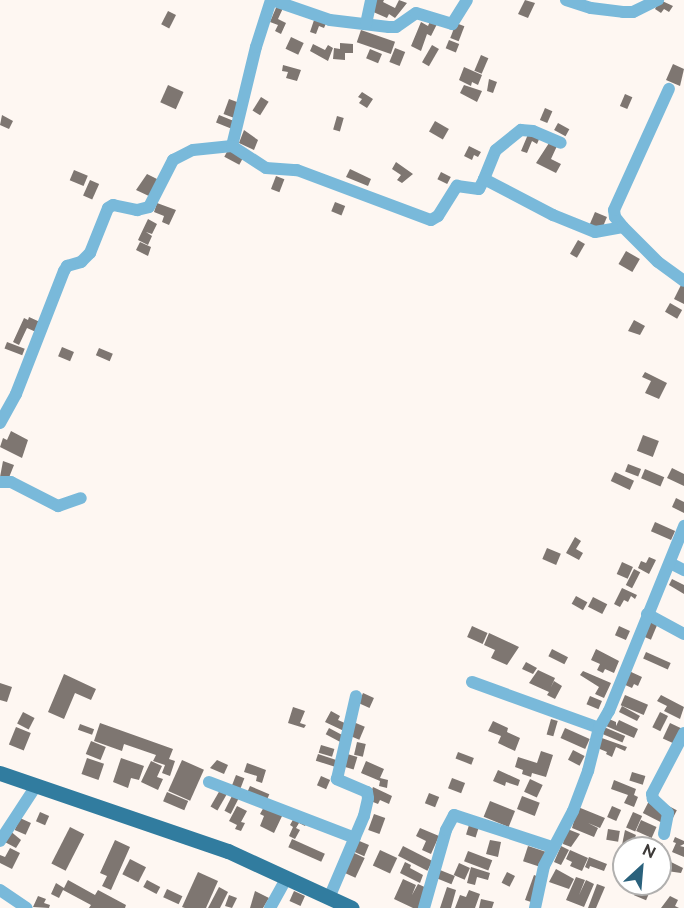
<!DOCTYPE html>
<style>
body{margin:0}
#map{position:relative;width:684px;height:908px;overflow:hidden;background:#fef7f2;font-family:Raleway,sans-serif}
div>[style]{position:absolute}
.building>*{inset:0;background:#7e7671;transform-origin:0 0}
.minor>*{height:12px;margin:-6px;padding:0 6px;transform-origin:6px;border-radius:6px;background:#79b9da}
.major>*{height:15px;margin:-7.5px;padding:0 7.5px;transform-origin:7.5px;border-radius:7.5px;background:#317c9f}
span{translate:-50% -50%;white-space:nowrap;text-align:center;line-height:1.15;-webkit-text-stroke:6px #fff;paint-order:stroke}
.north{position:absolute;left:612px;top:836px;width:60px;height:60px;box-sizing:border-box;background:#fff;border:2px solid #b1b0af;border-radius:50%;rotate:26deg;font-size:16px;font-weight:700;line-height:24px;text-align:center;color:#3d3a38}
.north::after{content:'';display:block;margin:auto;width:21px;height:27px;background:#2a617c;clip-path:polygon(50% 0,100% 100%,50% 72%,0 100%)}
</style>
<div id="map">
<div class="building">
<i style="clip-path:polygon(376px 0,384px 0,383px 2px,395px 8px,399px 0,407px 3px,395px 18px,389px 14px,387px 18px,371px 11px)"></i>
<i style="clip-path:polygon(525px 0,535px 3px,528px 18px,518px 14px)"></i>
<i style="clip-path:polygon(660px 0,673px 6px,669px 12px,664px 9px,661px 13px,655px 9px)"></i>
<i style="clip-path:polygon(278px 3px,284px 6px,278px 19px,286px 23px,281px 34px,275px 31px,278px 25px,270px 22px)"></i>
<i style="left:168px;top:11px;width:9px;height:15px;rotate:27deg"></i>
<i style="clip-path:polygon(315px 17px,327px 21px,324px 28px,319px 26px,316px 34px,310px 32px)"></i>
<i style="clip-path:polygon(431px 19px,438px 22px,431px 36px,427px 34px,421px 51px,411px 46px,421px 22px,428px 26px)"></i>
<i style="left:456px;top:23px;width:9px;height:16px;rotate:21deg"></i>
<i style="left:361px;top:30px;width:36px;height:13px;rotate:19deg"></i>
<i style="left:291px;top:37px;width:14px;height:13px;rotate:25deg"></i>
<i style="left:449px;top:40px;width:11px;height:9px;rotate:22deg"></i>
<i style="clip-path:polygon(340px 43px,353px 44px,353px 53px,345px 53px,345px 60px,333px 59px,334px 48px,340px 49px)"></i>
<i style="clip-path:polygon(313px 44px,325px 50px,328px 45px,333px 48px,328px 61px,310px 51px)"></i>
<i style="left:432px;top:45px;width:8px;height:20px;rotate:30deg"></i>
<i style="left:395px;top:48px;width:11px;height:15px;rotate:22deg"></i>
<i style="left:370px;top:49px;width:13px;height:10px;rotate:23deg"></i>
<i style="left:481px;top:55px;width:8px;height:17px;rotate:23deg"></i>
<i style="clip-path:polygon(673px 64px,684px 69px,680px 86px,666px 80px)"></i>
<i style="clip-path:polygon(283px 65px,301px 70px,297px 81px,286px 78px,288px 72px,282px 71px)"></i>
<i style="clip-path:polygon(464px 67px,482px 75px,478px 85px,472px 82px,471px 86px,459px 80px)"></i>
<i style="clip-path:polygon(489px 79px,497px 82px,493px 93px,487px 91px)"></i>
<i style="left:168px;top:85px;width:17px;height:19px;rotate:24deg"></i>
<i style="clip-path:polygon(464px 85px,482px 91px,477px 102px,460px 93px)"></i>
<i style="clip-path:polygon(362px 92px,373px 99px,367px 108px,359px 103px,362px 99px,358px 97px)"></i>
<i style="left:625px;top:94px;width:8px;height:13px;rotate:23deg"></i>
<i style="left:261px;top:97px;width:9px;height:16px;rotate:32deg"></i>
<i style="left:229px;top:99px;width:15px;height:16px;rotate:20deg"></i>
<i style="left:545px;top:108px;width:8px;height:13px;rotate:23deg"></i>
<i style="clip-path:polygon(2px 115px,13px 121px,9px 129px,0 125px)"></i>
<i style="left:219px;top:115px;width:18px;height:8px;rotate:22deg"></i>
<i style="left:337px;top:116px;width:7px;height:14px;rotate:16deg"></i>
<i style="left:435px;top:121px;width:16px;height:12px;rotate:30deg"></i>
<i style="left:558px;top:123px;width:13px;height:8px;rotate:29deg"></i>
<i style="clip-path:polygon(244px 130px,258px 140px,254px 150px,239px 143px)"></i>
<i style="clip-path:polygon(529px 132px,540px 137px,537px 144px,532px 141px,527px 153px,521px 151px)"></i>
<i style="clip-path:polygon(549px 143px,557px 146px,551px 159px,561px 164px,556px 173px,536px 163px)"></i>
<i style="clip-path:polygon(469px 146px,481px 152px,478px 157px,474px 155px,472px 160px,464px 156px)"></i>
<i style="left:229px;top:148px;width:17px;height:10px;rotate:28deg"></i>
<i style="clip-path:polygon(396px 162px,413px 174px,402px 183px,397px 180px,401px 175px,392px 169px)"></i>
<i style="clip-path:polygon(350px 169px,371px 179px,368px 186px,346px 177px)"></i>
<i style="left:74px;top:170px;width:15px;height:11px;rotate:23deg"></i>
<i style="left:441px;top:172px;width:11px;height:8px;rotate:27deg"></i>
<i style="clip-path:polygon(147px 174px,159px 180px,151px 197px,136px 190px)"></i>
<i style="left:276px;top:176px;width:9px;height:14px;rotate:21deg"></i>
<i style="left:90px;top:180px;width:10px;height:17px;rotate:24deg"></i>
<i style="left:335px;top:202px;width:11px;height:10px;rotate:22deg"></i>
<i style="clip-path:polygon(157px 203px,176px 210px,169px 225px,162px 222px,164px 216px,154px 212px)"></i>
<i style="left:595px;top:212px;width:13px;height:15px;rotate:23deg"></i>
<i style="clip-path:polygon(148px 219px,157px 224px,152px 234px,146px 232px,152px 236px,148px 245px,138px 240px)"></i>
<i style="left:578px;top:240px;width:8px;height:16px;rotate:30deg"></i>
<i style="clip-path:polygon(140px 242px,151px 247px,148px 256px,136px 250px)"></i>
<i style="left:626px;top:251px;width:16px;height:15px;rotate:30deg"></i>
<i style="clip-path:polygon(682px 283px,684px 284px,684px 304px,674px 299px)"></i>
<i style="left:670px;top:303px;width:14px;height:10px;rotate:30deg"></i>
<i style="clip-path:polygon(29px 317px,40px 322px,36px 332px,27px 328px,19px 345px,13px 342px,24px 318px,28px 320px)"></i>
<i style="clip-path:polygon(634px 320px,645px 326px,640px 335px,628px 331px)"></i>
<i style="left:7px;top:342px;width:19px;height:7px;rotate:21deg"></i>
<i style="left:62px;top:347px;width:13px;height:10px;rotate:23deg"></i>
<i style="left:99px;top:348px;width:15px;height:8px;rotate:23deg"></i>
<i style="clip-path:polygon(645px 372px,667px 383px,659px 399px,645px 393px,651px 381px,642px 377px)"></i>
<i style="clip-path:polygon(11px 431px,28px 440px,22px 458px,0 447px,3px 438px,7px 440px)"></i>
<i style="left:643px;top:435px;width:17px;height:17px;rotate:21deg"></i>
<i style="clip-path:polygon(3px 461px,14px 465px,8px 480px,0 477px)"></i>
<i style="left:628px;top:464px;width:14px;height:8px;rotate:21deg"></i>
<i style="clip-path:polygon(672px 468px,684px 474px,684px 486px,667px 478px)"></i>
<i style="left:645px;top:469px;width:21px;height:10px;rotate:23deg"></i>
<i style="left:615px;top:472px;width:21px;height:10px;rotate:25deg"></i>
<i style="clip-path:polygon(676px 498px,684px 502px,684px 513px,672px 507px)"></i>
<i style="left:655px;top:522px;width:22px;height:10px;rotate:24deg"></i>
<i style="clip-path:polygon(575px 537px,581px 541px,576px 549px,583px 553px,579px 560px,566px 553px)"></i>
<i style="left:547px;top:548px;width:15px;height:12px;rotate:23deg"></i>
<i style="clip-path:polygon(649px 557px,656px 560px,649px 574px,638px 568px,641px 561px,646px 563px)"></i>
<i style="left:622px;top:562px;width:12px;height:13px;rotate:24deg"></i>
<i style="left:634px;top:569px;width:7px;height:18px;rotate:27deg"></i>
<i style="clip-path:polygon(672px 579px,684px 585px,684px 594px,669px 585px)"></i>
<i style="clip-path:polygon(622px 588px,637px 595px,635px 599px,631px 596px,628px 602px,624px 600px,620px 607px,614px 604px)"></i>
<i style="left:576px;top:596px;width:13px;height:9px;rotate:29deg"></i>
<i style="left:593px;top:597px;width:16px;height:11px;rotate:27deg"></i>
<i style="left:646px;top:618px;width:13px;height:18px;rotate:23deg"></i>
<i style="left:472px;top:626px;width:17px;height:12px;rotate:24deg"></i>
<i style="left:619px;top:626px;width:12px;height:10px;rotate:24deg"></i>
<i style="clip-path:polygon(489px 633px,519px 647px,507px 665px,491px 658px,495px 650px,484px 645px)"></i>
<i style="left:552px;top:649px;width:18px;height:8px;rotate:27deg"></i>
<i style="clip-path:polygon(596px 649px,619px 661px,614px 673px,605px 669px,603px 673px,597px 670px,600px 664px,591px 660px)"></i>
<i style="left:646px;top:652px;width:27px;height:7px;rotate:24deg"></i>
<i style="clip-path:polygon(526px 662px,537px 668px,533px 674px,522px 669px)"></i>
<i style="clip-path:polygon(538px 670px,555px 678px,551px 687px,554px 681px,562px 686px,555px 699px,547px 695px,549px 692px,529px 683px)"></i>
<i style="clip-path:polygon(583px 671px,611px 683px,604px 698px,595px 694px,599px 687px,580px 675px)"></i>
<i style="clip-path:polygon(629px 671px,642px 677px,638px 686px,634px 684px,632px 688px,623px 684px)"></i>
<i style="clip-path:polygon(64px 674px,96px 689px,91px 700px,75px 693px,64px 719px,48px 712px)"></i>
<i style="clip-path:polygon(0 683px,12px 687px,7px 702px,0 700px)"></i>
<i style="left:363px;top:693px;width:12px;height:11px;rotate:24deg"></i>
<i style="left:625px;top:695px;width:25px;height:11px;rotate:23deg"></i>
<i style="clip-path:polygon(661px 695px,684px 707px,680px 719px,664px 711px,667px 706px,657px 701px)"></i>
<i style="left:590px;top:696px;width:13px;height:9px;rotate:23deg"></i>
<i style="clip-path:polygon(622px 706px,640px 716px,637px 721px,619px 712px)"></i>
<i style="clip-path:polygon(293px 707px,305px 711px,300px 723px,306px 725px,304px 728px,288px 723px)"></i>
<i style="clip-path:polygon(331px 711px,340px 716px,338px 720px,347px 724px,344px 731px,325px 722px)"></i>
<i style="left:23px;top:712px;width:13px;height:13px;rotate:27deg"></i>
<i style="left:660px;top:712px;width:9px;height:17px;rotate:27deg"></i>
<i style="left:551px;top:719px;width:7px;height:16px;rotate:16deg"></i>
<i style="clip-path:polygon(609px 719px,616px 722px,616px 726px,619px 720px,638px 729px,634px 738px,606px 726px)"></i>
<i style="left:351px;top:721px;width:15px;height:14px;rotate:23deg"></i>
<i style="clip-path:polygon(493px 721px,508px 728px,507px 732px,520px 738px,515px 751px,498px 743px,501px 736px,488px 731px)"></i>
<i style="clip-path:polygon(100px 723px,173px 749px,169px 759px,175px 761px,170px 776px,162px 773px,165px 765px,153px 761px,156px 755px,124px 744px,122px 751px,94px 741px)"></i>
<i style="left:670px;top:723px;width:14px;height:17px;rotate:25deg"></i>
<i style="left:80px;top:724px;width:15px;height:6px;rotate:20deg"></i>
<i style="left:16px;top:727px;width:16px;height:19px;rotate:22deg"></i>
<i style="left:604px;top:727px;width:23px;height:7px;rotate:23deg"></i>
<i style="left:329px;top:728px;width:17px;height:7px;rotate:28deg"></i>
<i style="left:565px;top:728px;width:27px;height:11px;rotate:24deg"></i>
<i style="clip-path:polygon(599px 737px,627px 747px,625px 751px,616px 747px,612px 757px,606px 754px,607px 752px,595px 747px)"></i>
<i style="left:91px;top:741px;width:16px;height:14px;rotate:22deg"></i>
<i style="left:357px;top:742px;width:9px;height:13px;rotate:13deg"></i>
<i style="left:321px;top:745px;width:14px;height:8px;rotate:17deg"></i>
<i style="left:573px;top:750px;width:13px;height:11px;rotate:27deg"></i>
<i style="clip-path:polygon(541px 751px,553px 755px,546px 777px,532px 773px,531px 777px,522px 774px,523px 770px,515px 767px,518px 757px,537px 763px)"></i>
<i style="left:458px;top:752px;width:17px;height:7px;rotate:21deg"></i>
<i style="left:344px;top:753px;width:14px;height:13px;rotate:17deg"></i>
<i style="left:318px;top:754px;width:20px;height:7px;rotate:18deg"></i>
<i style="left:87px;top:758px;width:18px;height:17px;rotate:19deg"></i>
<i style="clip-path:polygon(121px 758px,144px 766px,139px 780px,131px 778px,128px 788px,113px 782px)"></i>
<i style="left:182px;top:760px;width:24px;height:34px;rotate:24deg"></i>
<i style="clip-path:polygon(217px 760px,228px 765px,224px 774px,210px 768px)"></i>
<i style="clip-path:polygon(151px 761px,162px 766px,157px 777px,163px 779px,158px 790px,141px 782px)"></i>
<i style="clip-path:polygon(366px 761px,384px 769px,380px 778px,388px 780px,387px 788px,379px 786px,380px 781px,361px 773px)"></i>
<i style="clip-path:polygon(247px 763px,266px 770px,262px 783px,256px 781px,257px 776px,244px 772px)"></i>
<i style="clip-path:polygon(498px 770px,520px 780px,518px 786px,506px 782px,505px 786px,493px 781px)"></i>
<i style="left:632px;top:772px;width:14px;height:9px;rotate:17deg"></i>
<i style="left:236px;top:775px;width:9px;height:11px;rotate:21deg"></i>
<i style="left:321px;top:776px;width:10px;height:10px;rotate:24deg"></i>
<i style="left:452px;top:778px;width:14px;height:11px;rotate:21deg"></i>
<i style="left:530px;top:779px;width:14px;height:14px;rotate:25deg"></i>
<i style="clip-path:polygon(614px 780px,636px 789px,634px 795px,638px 797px,634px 807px,624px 803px,628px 795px,611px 789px)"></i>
<i style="left:250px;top:786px;width:21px;height:8px;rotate:23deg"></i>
<i style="clip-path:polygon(373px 787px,392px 796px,389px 804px,380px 800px,378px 804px,368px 800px)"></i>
<i style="left:220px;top:790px;width:8px;height:19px;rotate:30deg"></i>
<i style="left:167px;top:792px;width:23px;height:10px;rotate:23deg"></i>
<i style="left:234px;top:792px;width:7px;height:21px;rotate:27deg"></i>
<i style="left:429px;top:793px;width:11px;height:11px;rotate:22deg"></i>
<i style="left:522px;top:796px;width:19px;height:14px;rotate:21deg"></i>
<i style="left:651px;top:797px;width:29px;height:18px;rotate:27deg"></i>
<i style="left:490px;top:801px;width:27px;height:17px;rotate:22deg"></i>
<i style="clip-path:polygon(265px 805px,283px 814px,274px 833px,260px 826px,264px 816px,260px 814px)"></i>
<i style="clip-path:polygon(237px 806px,247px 811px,241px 822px,245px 823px,241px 831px,235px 829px,237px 825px,229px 821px)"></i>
<i style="left:612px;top:806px;width:10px;height:12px;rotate:24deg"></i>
<i style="clip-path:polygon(578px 807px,605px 818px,600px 828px,588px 823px,598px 828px,594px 837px,572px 828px)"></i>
<i style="left:40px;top:812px;width:10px;height:10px;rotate:24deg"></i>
<i style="left:633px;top:812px;width:10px;height:17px;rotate:24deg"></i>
<i style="left:374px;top:814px;width:12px;height:17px;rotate:20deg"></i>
<i style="clip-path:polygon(295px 816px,308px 821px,305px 826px,299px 823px,296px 828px,300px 830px,295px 839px,289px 836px,293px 827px,290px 825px)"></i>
<i style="left:20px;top:818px;width:12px;height:13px;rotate:24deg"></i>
<i style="left:641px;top:820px;width:17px;height:12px;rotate:24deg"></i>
<i style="left:469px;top:825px;width:10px;height:10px;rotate:17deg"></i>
<i style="left:70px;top:827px;width:16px;height:41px;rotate:27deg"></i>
<i style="clip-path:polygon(420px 828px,439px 836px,431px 854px,422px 850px,426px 841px,416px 836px)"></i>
<i style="clip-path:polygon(565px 828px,580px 834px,571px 847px,563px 844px)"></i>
<i style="left:608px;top:829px;width:12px;height:11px;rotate:9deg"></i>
<i style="clip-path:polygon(9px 830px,21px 840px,16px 848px,3px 841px)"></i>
<i style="clip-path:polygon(625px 830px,636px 835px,631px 848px,622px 845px)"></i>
<i style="clip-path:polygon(675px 837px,684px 841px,684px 844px,680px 846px,684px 847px,684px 857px,672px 852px,676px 843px,673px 842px)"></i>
<i style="clip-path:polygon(649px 838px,663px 844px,661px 848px,645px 848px)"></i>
<i style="left:292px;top:839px;width:36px;height:9px;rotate:24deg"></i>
<i style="clip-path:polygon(115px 840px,130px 847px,111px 890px,102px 886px,107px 876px,100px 873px)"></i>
<i style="left:357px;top:840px;width:13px;height:12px;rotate:23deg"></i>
<i style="clip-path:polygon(490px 840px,501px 842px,498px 857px,486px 854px)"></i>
<i style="left:403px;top:846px;width:33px;height:11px;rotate:27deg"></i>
<i style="left:528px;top:846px;width:20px;height:16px;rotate:18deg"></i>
<i style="clip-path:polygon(561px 846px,569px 850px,561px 865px,554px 862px)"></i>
<i style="clip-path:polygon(10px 848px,20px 853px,12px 869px,0 863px,0 855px,5px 857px)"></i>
<i style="left:380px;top:850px;width:19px;height:17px;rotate:25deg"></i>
<i style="clip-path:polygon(570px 850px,588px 858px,582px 871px,570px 866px,572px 862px,566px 859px)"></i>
<i style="left:468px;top:851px;width:26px;height:11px;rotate:21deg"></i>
<i style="left:352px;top:852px;width:14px;height:22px;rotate:25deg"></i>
<i style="clip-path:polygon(589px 857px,607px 864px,604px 871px,590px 866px,589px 869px,585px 867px)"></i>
<i style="left:130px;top:859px;width:18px;height:17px;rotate:27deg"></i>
<i style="clip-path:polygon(405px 862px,411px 865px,410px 868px,423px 875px,420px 883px,400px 873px)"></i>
<i style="clip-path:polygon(671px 862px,683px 868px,681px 873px,667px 871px)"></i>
<i style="left:459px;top:863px;width:12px;height:13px;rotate:24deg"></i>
<i style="clip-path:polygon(471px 867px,490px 873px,488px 880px,477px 877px,475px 885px,467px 883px)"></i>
<i style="clip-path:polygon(556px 869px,574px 879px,569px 889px,549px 882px)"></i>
<i style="left:440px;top:870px;width:16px;height:9px;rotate:22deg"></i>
<i style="clip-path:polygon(198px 872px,218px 881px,206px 908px,185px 908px,182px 907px)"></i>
<i style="left:507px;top:872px;width:9px;height:12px;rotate:27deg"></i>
<i style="clip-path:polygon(534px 875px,539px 877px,531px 902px,525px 900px)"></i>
<i style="clip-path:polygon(576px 877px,585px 880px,579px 895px,586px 880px,594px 884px,584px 907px,566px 900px)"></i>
<i style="clip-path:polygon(403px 879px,416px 885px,412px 895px,418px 884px,429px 889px,419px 908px,413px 908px,394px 899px)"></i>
<i style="clip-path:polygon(68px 880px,95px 895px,98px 890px,126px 905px,125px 908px,89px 908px,91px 905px,63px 890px,59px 898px,51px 894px,56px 883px,64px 888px)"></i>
<i style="left:147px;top:880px;width:15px;height:8px;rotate:28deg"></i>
<i style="clip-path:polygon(597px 884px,605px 887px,596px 908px,588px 908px)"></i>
<i style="left:638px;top:886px;width:13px;height:10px;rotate:23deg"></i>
<i style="clip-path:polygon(219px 887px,228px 892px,220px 908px,208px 908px)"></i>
<i style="clip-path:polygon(447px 887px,456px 890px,451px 908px,440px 908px)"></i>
<i style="left:167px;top:889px;width:17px;height:9px;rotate:25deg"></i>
<i style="clip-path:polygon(469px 890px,480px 894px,475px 908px,455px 908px,460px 895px,466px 897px)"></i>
<i style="clip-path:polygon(255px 891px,269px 898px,263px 908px,250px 908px)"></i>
<i style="left:294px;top:891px;width:12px;height:11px;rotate:24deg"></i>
<i style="clip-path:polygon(229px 895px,237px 898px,232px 908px,225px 906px)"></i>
<i style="clip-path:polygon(38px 896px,46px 899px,44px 903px,50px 905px,49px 908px,33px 907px)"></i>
<i style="clip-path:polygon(670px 896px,678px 900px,675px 906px,679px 908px,661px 908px)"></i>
<i style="clip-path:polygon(481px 899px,494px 902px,492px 908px,479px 908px)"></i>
</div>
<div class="minor">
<i style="left:272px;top:0;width:61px;rotate:19deg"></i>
<i style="left:330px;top:20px;width:59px;rotate:6.8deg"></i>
<i style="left:389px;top:27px;width:7px"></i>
<i style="left:396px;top:27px;width:24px;rotate:-35deg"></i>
<i style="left:416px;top:13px;width:38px;rotate:17deg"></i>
<i style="left:452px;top:24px;width:28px;rotate:-58deg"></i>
<i style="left:566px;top:0;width:26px;rotate:18deg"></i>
<i style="left:591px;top:8px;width:32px;rotate:7deg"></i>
<i style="left:623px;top:12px;width:10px"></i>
<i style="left:633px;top:12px;width:28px;rotate:-26deg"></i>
<i style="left:366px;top:24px;width:25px;rotate:-78deg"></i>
<i style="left:232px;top:146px;width:102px;rotate:-76.4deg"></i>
<i style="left:256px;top:47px;width:49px;rotate:-72.3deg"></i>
<i style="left:484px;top:179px;width:31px;rotate:-68deg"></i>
<i style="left:496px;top:150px;width:32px;rotate:-39deg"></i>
<i style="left:521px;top:130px;width:12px;rotate:5deg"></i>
<i style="left:533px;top:131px;width:30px;rotate:23deg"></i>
<i style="left:623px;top:227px;width:13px;rotate:-129deg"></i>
<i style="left:615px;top:217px;width:7px;rotate:-98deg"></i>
<i style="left:614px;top:210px;width:133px;rotate:-65.6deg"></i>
<i style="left:0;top:423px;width:33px;rotate:-61deg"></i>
<i style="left:16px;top:394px;width:132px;rotate:-68.7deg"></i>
<i style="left:64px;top:271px;width:6px;rotate:-59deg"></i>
<i style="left:67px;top:266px;width:15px;rotate:-16deg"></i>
<i style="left:81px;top:262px;width:13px;rotate:-45deg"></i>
<i style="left:90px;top:253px;width:48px;rotate:-68.2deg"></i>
<i style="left:108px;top:208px;width:6px;rotate:-31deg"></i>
<i style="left:113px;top:205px;width:25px;rotate:12deg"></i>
<i style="left:137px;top:210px;width:12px;rotate:-14deg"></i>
<i style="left:149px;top:207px;width:53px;rotate:-62.9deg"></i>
<i style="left:173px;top:160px;width:22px;rotate:-27deg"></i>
<i style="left:193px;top:150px;width:39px;rotate:-6deg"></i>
<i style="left:232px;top:146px;width:40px;rotate:32.9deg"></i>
<i style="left:266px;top:168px;width:31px;rotate:4deg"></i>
<i style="left:297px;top:170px;width:143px;rotate:20.5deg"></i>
<i style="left:431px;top:220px;width:8px;rotate:-30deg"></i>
<i style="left:438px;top:216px;width:36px;rotate:-58deg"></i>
<i style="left:457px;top:186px;width:22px;rotate:8deg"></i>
<i style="left:479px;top:189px;width:11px;rotate:-63deg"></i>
<i style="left:484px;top:179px;width:78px;rotate:27.6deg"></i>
<i style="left:553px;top:215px;width:45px;rotate:22deg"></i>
<i style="left:595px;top:232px;width:28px;rotate:-10deg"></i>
<i style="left:623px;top:227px;width:49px;rotate:45deg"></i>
<i style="left:658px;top:262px;width:32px;rotate:36deg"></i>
<i style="left:0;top:482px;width:11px"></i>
<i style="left:11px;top:482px;width:53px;rotate:27.1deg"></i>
<i style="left:58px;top:506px;width:24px;rotate:-19deg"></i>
<i style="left:670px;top:563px;width:16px;rotate:27deg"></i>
<i style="left:647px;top:614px;width:42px;rotate:28.4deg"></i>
<i style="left:472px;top:682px;width:135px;rotate:19.9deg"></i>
<i style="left:209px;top:782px;width:156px;rotate:21deg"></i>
<i style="left:664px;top:834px;width:21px;rotate:-79deg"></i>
<i style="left:668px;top:813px;width:21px;rotate:-137deg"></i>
<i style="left:653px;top:799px;width:5px;rotate:-101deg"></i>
<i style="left:652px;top:794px;width:69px;rotate:-62.3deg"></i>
<i style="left:0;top:841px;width:66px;rotate:-56.8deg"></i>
<i style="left:0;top:890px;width:32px;rotate:34deg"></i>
<i style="left:329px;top:898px;width:89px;rotate:-66.9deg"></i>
<i style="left:364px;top:816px;width:18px;rotate:-77deg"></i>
<i style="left:368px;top:798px;width:6px;rotate:-99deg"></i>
<i style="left:367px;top:792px;width:33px;rotate:-157deg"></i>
<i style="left:337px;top:779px;width:85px;rotate:-77.1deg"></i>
<i style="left:270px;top:908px;width:33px;rotate:-61deg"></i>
<i style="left:424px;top:908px;width:81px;rotate:-74.2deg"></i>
<i style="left:446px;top:830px;width:17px;rotate:-62deg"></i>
<i style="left:454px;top:815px;width:103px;rotate:18.1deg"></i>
<i style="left:535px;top:908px;width:43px;rotate:-77.9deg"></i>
<i style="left:544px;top:866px;width:62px;rotate:-62.2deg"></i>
<i style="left:573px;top:811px;width:43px;rotate:-69.4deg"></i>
<i style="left:588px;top:771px;width:44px;rotate:-75.7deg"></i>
<i style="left:599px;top:728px;width:20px;rotate:-60deg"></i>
<i style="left:609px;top:711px;width:200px;rotate:-67.9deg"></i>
</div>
<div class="major">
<i style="left:0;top:773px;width:241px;rotate:18.9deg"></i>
<i style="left:228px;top:851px;width:136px;rotate:24.7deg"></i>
</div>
<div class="north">N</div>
</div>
